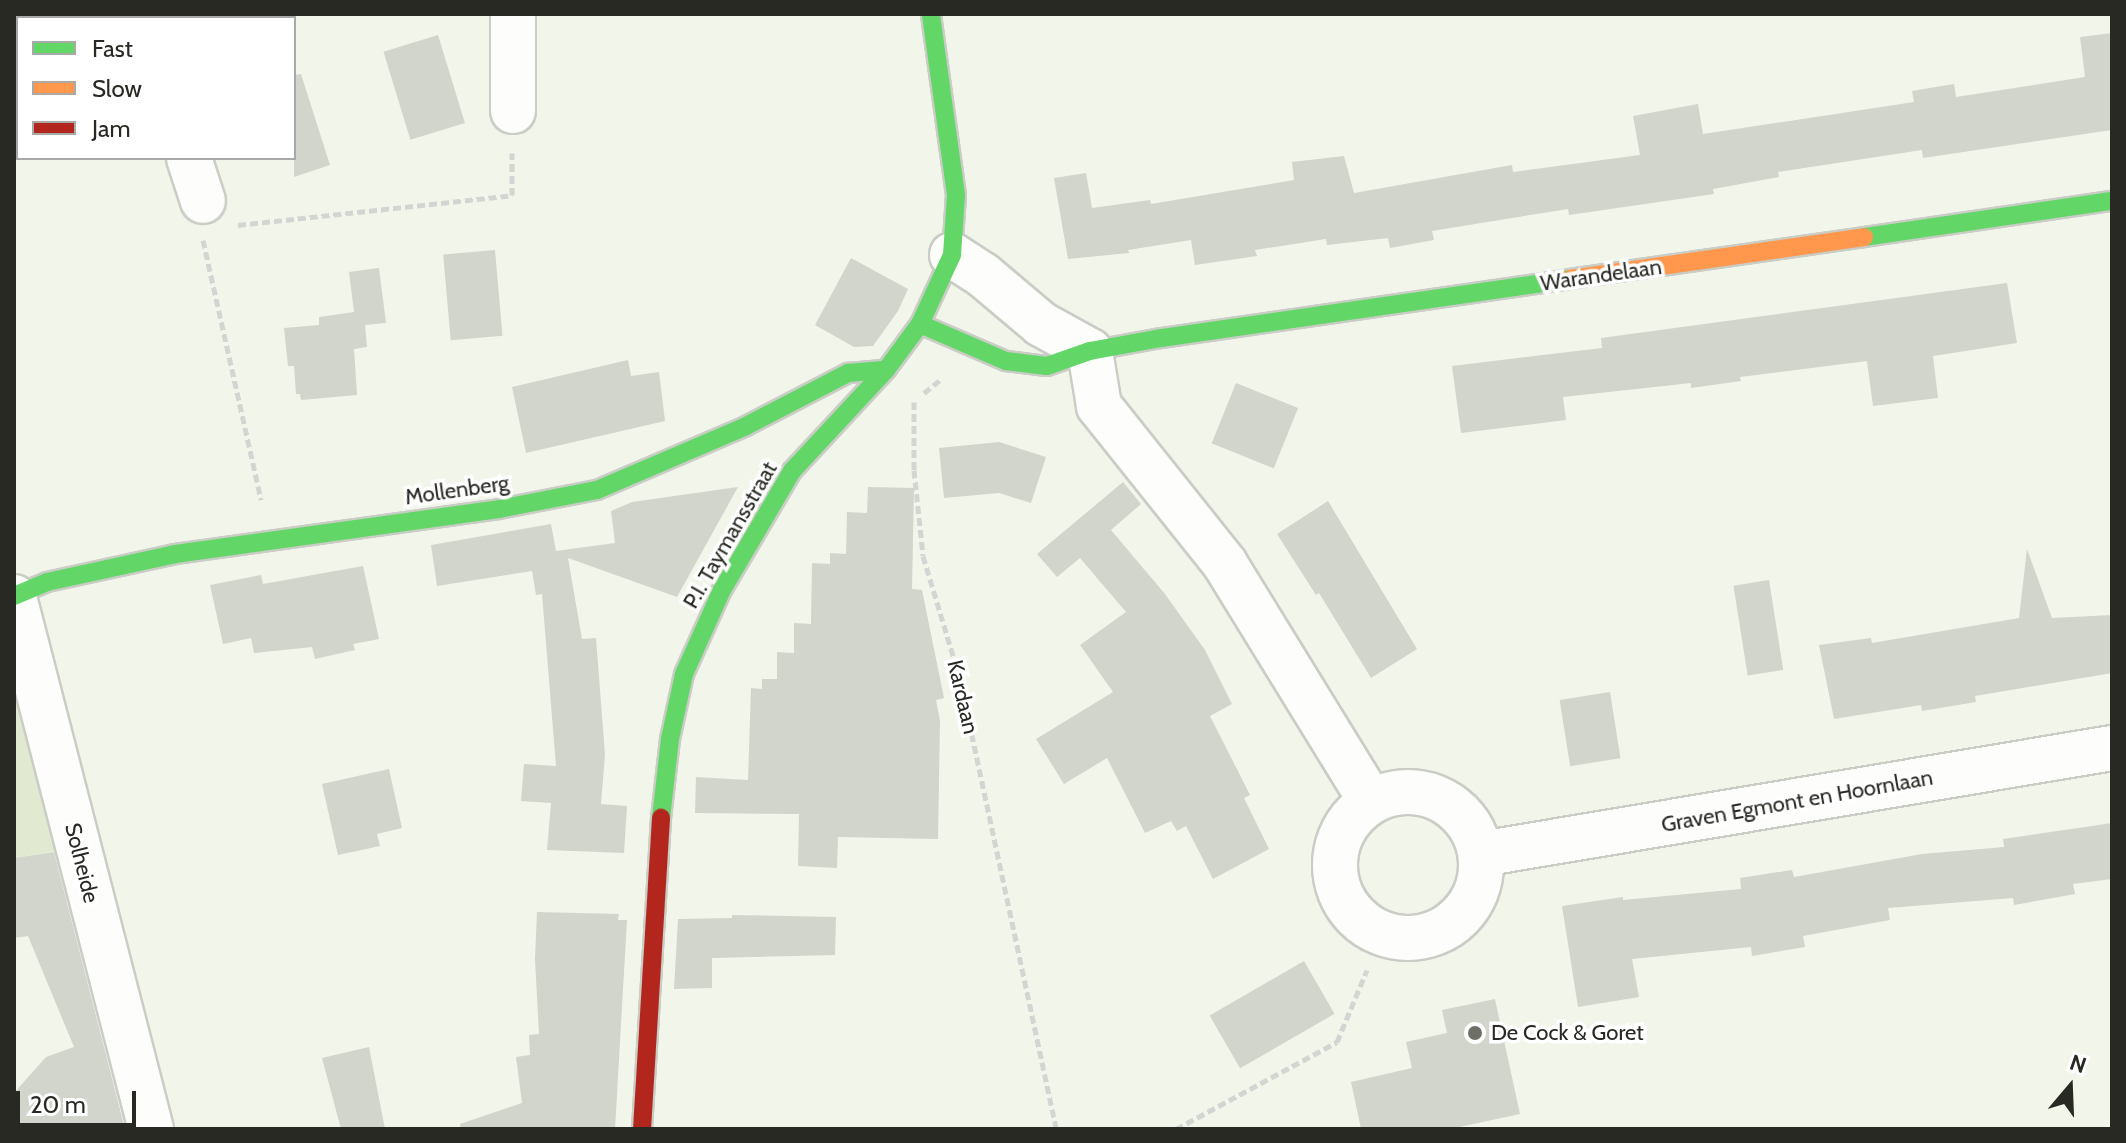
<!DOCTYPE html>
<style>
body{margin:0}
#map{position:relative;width:2126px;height:1143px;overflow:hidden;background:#f1f5ea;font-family:Cabin,sans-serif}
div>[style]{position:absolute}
.green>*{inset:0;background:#e1e9d1}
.building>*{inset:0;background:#d1d5cc;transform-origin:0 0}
.path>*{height:5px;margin-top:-2.5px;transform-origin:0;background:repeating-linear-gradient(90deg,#d4d5d2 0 8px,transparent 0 12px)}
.roads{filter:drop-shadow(2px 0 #cacdc5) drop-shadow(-2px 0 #cacdc5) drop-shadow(0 2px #cacdc5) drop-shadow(0 -2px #cacdc5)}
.street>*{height:44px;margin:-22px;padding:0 22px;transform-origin:22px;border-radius:22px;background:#fdfefc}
.street>.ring{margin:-22px;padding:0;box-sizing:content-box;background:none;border:44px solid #fdfefc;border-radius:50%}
.fast>*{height:18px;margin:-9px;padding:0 9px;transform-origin:9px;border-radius:9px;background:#63d668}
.slow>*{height:18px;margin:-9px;padding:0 9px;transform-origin:9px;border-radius:9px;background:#ff974d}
.jam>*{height:18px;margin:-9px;padding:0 9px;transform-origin:9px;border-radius:9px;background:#b3261e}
.dots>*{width:22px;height:22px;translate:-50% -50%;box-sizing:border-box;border:4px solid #fff;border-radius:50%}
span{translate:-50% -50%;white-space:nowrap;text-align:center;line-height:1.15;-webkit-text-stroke:7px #fff;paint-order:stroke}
.street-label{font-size:22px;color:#272922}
.poi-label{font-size:22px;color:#272922}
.left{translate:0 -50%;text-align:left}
.frame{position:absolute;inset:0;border:16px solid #272922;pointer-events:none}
.legend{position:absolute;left:16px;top:16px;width:280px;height:144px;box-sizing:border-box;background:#fff;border:2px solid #a9a9a7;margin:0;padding:10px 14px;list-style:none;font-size:24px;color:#272922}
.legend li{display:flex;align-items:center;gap:16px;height:40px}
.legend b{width:40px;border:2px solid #a9a9a7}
.north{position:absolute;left:2030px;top:1047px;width:80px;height:80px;-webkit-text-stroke:6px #fff;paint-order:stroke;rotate:19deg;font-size:22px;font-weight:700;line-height:32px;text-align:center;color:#272922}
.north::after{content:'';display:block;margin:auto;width:28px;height:36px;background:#272922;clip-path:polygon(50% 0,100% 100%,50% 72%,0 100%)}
.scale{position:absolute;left:16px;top:1091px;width:120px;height:36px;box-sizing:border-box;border:4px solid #272922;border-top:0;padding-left:10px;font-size:24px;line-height:28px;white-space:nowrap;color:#272922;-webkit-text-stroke:6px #fff;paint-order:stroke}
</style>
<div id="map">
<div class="green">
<i style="clip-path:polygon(14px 646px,68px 849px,14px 858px)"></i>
</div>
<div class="building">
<i style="clip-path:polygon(2112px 33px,2112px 130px,1923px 158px,1922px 150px,1778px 172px,1779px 177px,1713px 189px,1714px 194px,1569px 215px,1568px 209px,1432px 231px,1434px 240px,1390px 248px,1388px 238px,1327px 245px,1326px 239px,1255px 250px,1257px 256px,1195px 265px,1191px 240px,1128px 250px,1129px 253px,1068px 259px,1054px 178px,1086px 173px,1092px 208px,1150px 200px,1151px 204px,1294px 180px,1292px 162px,1344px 156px,1354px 193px,1512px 165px,1513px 172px,1640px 155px,1633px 116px,1698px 104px,1703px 134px,1914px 102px,1912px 91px,1954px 84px,1956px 97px,2085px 77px,2080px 37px)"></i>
<i style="left:438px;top:35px;width:92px;height:57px;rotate:73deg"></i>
<i style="clip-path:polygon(301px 74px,330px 165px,294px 177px,294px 75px)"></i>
<i style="left:495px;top:250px;width:86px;height:52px;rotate:85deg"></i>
<i style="clip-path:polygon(851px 258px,908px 289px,898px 311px,873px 346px,854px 347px,815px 325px)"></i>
<i style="clip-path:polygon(379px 268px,386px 323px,365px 325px,367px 347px,354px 349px,357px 395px,301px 400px,300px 394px,296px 394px,294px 366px,288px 366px,284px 328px,319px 325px,319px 317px,354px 312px,349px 272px)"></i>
<i style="clip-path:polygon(2007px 283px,2017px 343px,1933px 356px,1938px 398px,1873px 406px,1867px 361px,1740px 377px,1741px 381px,1691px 388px,1691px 383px,1563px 397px,1566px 420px,1461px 433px,1452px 366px,1602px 348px,1601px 338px)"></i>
<i style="clip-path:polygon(628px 360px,631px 376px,659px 372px,665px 421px,526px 453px,512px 387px)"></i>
<i style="left:1236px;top:383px;width:67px;height:65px;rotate:22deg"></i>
<i style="clip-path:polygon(999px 442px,1046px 457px,1031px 503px,999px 493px,944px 498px,939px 448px)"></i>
<i style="clip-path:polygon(1123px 482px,1141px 504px,1111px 530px,1165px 594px,1205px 650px,1232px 704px,1210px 716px,1250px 795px,1244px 798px,1269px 849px,1213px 879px,1186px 826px,1177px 831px,1171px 821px,1145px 833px,1107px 758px,1064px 784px,1036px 739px,1113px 692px,1080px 645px,1126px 612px,1080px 558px,1057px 577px,1037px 554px)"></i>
<i style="clip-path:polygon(738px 487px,677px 597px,568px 558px,582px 639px,596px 638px,605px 755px,601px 804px,627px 806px,624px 853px,547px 850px,551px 803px,521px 801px,524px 764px,556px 766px,542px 594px,536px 595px,532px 571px,437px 586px,431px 545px,551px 524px,556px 551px,615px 543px,611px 511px,632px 502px)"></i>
<i style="clip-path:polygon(868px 487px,914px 488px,912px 589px,922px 590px,944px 698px,936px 700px,940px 721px,938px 839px,838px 837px,837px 868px,798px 866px,799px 814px,695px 813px,696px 777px,748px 780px,751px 688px,762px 689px,762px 679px,777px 679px,777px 652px,794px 653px,794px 623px,811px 624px,812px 563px,830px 564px,830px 553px,846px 554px,847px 512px,867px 513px)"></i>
<i style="clip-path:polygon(1328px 501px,1417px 649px,1371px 678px,1319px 593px,1316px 595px,1277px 534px)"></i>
<i style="clip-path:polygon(2027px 549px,2052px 618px,2112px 615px,2112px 673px,1975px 696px,1976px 702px,1922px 711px,1921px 705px,1834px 719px,1819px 645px,1871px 638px,1872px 643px,2019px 618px)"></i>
<i style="clip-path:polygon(363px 566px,379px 639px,353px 644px,355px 650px,315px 659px,312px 647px,254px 653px,251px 638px,223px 644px,210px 585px,261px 575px,263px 584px)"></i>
<i style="left:1769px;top:580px;width:91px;height:36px;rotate:81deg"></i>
<i style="left:1610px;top:692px;width:67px;height:51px;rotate:81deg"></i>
<i style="clip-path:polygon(389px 769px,402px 828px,377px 834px,380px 846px,338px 855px,322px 784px)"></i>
<i style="clip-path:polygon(2112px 823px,2112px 879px,2073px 884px,2075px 894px,2014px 905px,2013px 898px,1888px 908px,1890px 920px,1803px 936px,1805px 947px,1752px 956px,1751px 947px,1632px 959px,1639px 997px,1578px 1007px,1562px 906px,1623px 897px,1623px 900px,1741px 889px,1740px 878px,1792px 870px,1794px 877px,1922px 854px,2004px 847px,2003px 839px)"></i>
<i style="clip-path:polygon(54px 852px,125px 1129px,14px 1129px,14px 1093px,46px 1057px,74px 1047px,28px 936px,14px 938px,14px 858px)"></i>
<i style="clip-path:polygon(537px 912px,619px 914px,618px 920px,627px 920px,615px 1129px,461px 1129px,460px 1124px,522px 1103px,516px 1057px,530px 1055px,529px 1035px,539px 1034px,535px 959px)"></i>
<i style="clip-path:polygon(732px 915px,836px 917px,835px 955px,712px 958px,712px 988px,674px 989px,678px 919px,732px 918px)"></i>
<i style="left:1304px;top:961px;width:61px;height:109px;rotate:60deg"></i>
<i style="clip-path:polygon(1495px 999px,1520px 1114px,1450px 1129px,1361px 1129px,1351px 1082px,1412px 1068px,1406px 1042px,1447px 1033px,1442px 1010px)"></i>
<i style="clip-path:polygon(369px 1047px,385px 1129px,341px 1129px,322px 1058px)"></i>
</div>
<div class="path">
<i style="left:238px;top:225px;width:276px;rotate:-6.2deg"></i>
<i style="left:512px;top:195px;width:42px;rotate:-90deg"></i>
<i style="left:203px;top:240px;width:266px;rotate:77.4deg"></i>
<i style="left:924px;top:393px;width:22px;rotate:-39deg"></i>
<i style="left:914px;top:402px;width:68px;rotate:90deg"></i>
<i style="left:914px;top:470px;width:86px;rotate:84deg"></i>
<i style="left:923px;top:556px;width:124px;rotate:73.2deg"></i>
<i style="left:959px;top:675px;width:464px;rotate:77.9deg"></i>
<i style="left:1176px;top:1129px;width:183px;rotate:-28.4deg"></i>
<i style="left:1337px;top:1042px;width:78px;rotate:-67.4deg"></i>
</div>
<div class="roads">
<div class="street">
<i style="left:143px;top:14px;width:4px;rotate:76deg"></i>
<i style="left:513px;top:111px;width:97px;rotate:-90deg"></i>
<i style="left:189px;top:158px;width:45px;rotate:72deg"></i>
<i style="left:952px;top:255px;width:37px;rotate:33deg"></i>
<i style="left:983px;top:275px;width:76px;rotate:40.2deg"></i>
<i style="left:1041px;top:324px;width:56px;rotate:28.9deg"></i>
<i style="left:1090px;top:351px;width:56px;rotate:80.7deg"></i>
<i style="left:1099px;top:406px;width:202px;rotate:51.4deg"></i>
<i style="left:1225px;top:564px;width:278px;rotate:58.4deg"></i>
<i style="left:14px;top:597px;width:549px;rotate:75.56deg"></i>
<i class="ring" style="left:1335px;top:792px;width:102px;height:102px"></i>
<i style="left:1481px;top:854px;width:640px;rotate:-9.54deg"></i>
</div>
<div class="fast">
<i style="left:1864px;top:237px;width:251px;rotate:-8.3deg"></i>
<i style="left:920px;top:324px;width:94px;rotate:23.3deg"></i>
<i style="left:1006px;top:361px;width:41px;rotate:7deg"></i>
<i style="left:1047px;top:366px;width:46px;rotate:-19.2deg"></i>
<i style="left:1090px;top:351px;width:72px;rotate:-10.4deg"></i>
<i style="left:1161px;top:338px;width:413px;rotate:-8.2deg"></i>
<i style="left:14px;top:596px;width:36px;rotate:-23deg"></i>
<i style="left:47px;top:582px;width:131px;rotate:-12.3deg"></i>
<i style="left:175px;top:554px;width:327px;rotate:-7.9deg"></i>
<i style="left:499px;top:509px;width:100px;rotate:-11deg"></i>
<i style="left:597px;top:490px;width:162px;rotate:-23.2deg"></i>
<i style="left:746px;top:426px;width:115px;rotate:-27.5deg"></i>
<i style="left:848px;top:373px;width:38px;rotate:-5deg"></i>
<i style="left:661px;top:818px;width:80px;rotate:-83.5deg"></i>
<i style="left:670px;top:739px;width:66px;rotate:-77.8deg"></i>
<i style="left:684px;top:674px;width:92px;rotate:-65.7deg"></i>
<i style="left:722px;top:590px;width:138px;rotate:-59.5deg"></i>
<i style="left:792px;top:471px;width:138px;rotate:-47.1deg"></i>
<i style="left:886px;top:370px;width:57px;rotate:-53.5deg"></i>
<i style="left:920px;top:324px;width:76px;rotate:-65.1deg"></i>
<i style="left:952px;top:255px;width:60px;rotate:-86.2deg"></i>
<i style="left:956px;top:195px;width:183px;rotate:-97.9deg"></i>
</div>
<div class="slow">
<i style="left:1570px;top:279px;width:297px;rotate:-8.1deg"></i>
</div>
<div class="jam">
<i style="left:642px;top:1129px;width:312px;rotate:-86.5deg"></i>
</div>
</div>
<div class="dots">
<i style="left:1475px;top:1033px;background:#6e7068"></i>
</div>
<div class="street-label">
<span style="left:1601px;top:275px;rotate:-8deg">Warandelaan</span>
<span style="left:457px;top:490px;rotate:-8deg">Mollenberg</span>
<span style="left:730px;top:535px;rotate:-60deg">P.I. Taymansstraat</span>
<span style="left:963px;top:697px;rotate:77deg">Kardaan</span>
<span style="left:1797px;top:801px;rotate:-10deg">Graven Egmont en Hoornlaan</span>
<span style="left:82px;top:863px;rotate:76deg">Solheide</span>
</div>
<div class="poi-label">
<span class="left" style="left:1491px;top:1033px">De Cock &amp; Goret</span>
</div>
<div class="frame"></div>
<ul class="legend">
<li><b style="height:10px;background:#63d668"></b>Fast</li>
<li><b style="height:10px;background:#ff974d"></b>Slow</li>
<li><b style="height:10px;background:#b3261e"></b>Jam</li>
</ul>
<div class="north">N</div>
<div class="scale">20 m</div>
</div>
